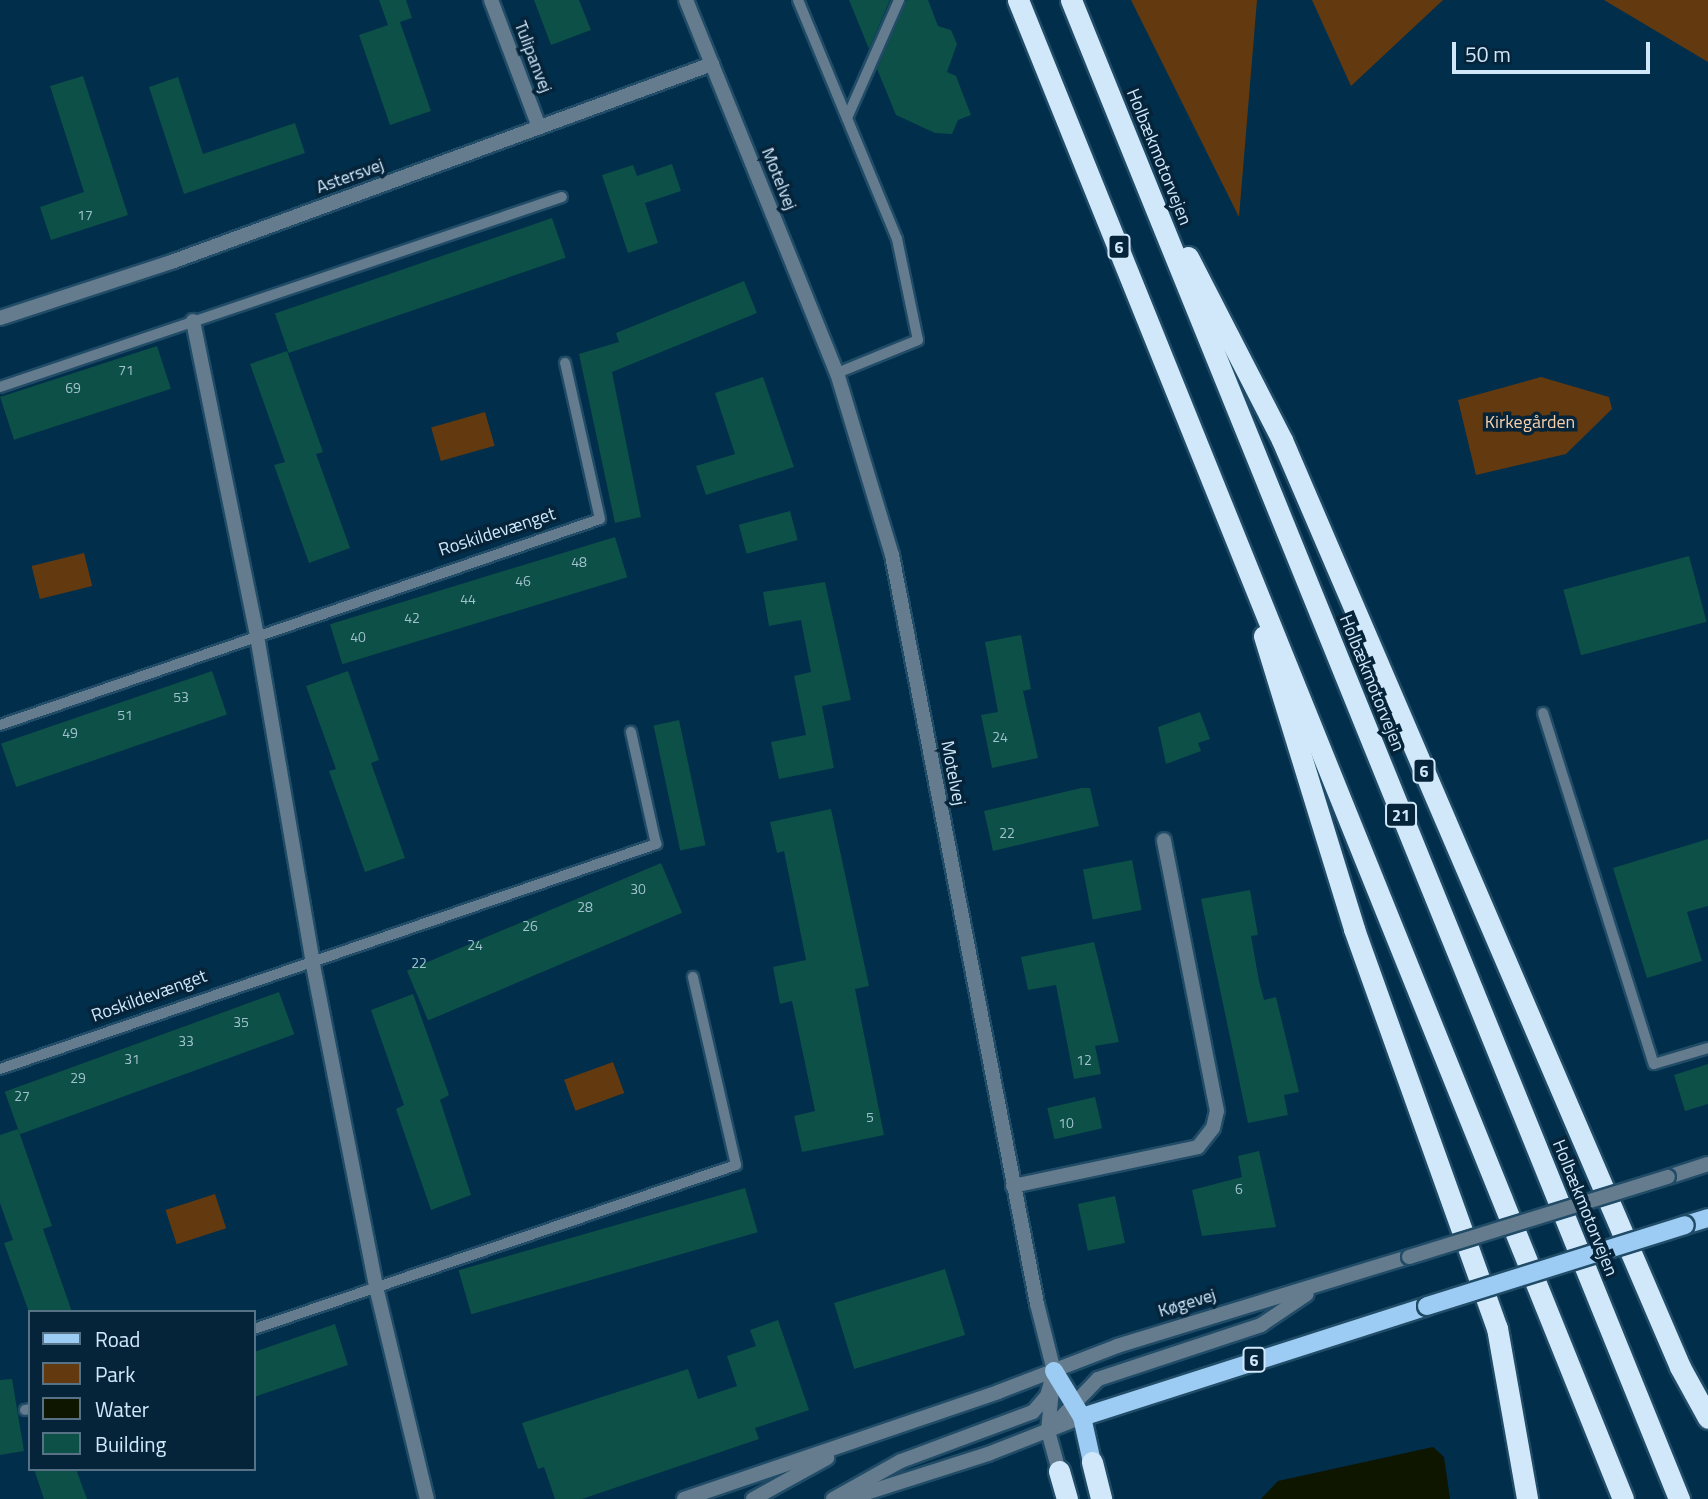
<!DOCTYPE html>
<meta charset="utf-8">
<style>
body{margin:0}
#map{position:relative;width:1708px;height:1499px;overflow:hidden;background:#002e4b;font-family:"Titillium Web",sans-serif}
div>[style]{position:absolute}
.green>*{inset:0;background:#633a0f;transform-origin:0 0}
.water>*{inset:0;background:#0f1600}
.building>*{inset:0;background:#0c5047;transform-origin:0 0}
.roads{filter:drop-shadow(2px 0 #214c67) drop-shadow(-2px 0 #214c67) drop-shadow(0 2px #214c67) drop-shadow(0 -2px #214c67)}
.service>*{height:10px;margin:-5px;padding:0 5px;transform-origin:5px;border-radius:5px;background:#657c8e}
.minor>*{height:14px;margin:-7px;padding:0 7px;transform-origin:7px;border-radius:7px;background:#657c8e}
.tertiary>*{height:14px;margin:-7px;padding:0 7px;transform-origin:7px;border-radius:7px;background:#657c8e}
.primary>*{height:18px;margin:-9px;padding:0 9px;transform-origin:9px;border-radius:9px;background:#9cccf3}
.motorway>*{height:21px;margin:-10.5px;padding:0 10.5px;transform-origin:10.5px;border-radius:10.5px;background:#d1e8fb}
.bridges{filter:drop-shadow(2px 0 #214c67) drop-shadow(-2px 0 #214c67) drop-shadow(0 2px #214c67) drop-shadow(0 -2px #214c67)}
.tertiary-bridge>*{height:14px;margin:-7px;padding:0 7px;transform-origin:7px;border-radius:7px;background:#657c8e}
.primary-bridge>*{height:18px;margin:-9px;padding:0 9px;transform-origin:9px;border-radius:9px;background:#9cccf3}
span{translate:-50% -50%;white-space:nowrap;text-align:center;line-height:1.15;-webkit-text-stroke:7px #062439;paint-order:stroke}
.number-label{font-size:14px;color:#a0c2ce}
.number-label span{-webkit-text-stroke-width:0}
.shield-label span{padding:2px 5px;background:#062439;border:2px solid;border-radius:5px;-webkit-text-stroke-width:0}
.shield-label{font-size:16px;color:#d1e8fb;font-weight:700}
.street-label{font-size:18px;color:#d1e8fb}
.park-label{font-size:18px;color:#f8cfab}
.legend{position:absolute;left:28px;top:1310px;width:228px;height:161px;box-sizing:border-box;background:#062439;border:2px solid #577287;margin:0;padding:9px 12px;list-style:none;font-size:21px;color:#d1e8fb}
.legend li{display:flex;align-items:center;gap:14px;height:35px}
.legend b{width:35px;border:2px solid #577287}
.scale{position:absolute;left:1452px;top:42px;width:198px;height:32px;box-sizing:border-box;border:4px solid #d1e8fb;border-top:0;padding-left:9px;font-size:21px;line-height:24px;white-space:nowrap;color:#d1e8fb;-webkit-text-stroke:5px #062439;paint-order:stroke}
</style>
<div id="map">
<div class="green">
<i style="clip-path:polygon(1131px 0,1257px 0,1239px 217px)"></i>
<i style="clip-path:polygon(1312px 0,1443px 0,1351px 86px)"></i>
<i style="clip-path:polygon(1604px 0,1708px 0,1708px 62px)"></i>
<i style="clip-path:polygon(1541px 377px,1609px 397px,1612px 409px,1566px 454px,1476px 475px,1458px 400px)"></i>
<i style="left:485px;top:412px;width:35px;height:56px;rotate:74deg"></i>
<i style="left:84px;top:553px;width:34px;height:54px;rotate:76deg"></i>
<i style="left:613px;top:1062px;width:33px;height:52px;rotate:70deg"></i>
<i style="left:215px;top:1194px;width:36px;height:52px;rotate:72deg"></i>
</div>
<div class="water">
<i style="clip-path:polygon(1433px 1447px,1444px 1457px,1450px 1499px,1261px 1499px,1278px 1481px)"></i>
</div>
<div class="building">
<i style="clip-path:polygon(379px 0,406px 0,412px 18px,400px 22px,431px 111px,390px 125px,359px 35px,388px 25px)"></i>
<i style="clip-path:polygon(534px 0,579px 0,591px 30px,551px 45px)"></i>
<i style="clip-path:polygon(849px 0,890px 0,869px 49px)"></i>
<i style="clip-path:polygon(907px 0,928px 0,938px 26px,951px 30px,957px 44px,947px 72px,956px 76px,971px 115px,958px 120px,952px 134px,935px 133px,896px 115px,877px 69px)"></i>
<i style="clip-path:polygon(83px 76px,128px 215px,51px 240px,40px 207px,84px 192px,50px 86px)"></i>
<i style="clip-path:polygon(178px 77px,203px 154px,295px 123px,305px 153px,184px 194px,149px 87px)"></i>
<i style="clip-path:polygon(672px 164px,681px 191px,645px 203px,658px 243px,628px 253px,602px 175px,633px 165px,637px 176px)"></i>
<i style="left:552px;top:218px;width:42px;height:293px;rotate:71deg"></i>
<i style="clip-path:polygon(744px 281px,757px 313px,612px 372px,641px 517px,615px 523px,579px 354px,619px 342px,616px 333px)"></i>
<i style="left:157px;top:346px;width:45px;height:165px;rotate:72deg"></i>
<i style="clip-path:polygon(287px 351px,323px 452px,316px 454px,350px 548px,309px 563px,274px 465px,285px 462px,250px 364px)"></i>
<i style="clip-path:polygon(763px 377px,794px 467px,706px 495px,696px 466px,735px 454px,715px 393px)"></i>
<i style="left:790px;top:511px;width:30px;height:53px;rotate:75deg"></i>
<i style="left:615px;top:537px;width:42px;height:298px;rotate:73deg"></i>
<i style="left:1689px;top:556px;width:68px;height:130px;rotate:75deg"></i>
<i style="clip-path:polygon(825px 582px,851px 700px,822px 706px,834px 768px,779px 779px,771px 742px,806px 735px,794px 676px,811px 672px,801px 620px,769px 626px,763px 592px)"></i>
<i style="clip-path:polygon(1021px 635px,1031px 689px,1023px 691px,1038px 758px,992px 768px,981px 715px,998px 712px,985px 642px)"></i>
<i style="left:212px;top:671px;width:46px;height:223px;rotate:71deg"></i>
<i style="clip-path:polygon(348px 671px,379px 760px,371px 763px,405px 858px,365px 872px,329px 771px,336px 769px,306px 686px)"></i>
<i style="clip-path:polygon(1200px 712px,1210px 739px,1198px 743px,1201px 751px,1166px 764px,1158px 727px)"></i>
<i style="left:679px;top:720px;width:128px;height:26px;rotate:78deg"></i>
<i style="clip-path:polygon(1081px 788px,1090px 788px,1099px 826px,993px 851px,984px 811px)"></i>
<i style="clip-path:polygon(831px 809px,869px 986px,855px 989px,884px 1135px,802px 1152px,794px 1116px,815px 1111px,792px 1001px,780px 1004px,773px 967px,806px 960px,784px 851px,777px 853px,770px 822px)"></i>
<i style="clip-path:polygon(1708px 839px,1708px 906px,1687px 912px,1702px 961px,1647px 978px,1613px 868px)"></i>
<i style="left:1132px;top:860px;width:51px;height:50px;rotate:79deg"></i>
<i style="left:661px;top:863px;width:54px;height:276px;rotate:67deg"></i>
<i style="clip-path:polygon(1250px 890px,1258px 935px,1251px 936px,1259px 981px,1264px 1000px,1276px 997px,1299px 1092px,1284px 1095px,1288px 1115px,1248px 1123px,1201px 899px)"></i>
<i style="clip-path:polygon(1094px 942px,1119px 1042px,1095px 1046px,1101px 1074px,1074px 1079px,1056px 985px,1028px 990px,1021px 957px)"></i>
<i style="left:279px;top:992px;width:45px;height:292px;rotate:70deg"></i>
<i style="clip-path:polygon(413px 994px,449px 1095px,440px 1100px,471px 1195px,431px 1210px,396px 1109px,404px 1105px,371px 1010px)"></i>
<i style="clip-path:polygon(1708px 1064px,1708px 1104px,1685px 1111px,1674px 1075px)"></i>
<i style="left:1095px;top:1097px;width:32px;height:49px;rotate:77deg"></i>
<i style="clip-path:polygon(18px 1129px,52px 1226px,43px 1229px,72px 1312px,29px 1312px,4px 1243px,13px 1240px,0 1203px,0 1135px)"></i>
<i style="clip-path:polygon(1259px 1151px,1276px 1227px,1202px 1236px,1192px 1190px,1242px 1177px,1238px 1156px)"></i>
<i style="left:745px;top:1188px;width:46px;height:298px;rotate:74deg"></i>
<i style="left:1115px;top:1196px;width:48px;height:38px;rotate:78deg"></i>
<i style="left:945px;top:1269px;width:69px;height:116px;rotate:73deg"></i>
<i style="clip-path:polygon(778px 1320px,809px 1410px,755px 1428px,759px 1439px,582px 1499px,555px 1499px,544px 1467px,538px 1469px,522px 1423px,688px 1369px,698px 1399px,737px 1386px,727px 1356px,756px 1346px,750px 1330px)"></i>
<i style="clip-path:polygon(335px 1324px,348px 1365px,254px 1397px,254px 1352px)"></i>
<i style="clip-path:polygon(12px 1379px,24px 1451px,0 1455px,0 1380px)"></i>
<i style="clip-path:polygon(34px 1469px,76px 1469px,87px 1499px,44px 1499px)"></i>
</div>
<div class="roads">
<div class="service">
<i style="left:798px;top:0;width:259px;rotate:67.5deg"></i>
<i style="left:897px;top:239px;width:103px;rotate:78.3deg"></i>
<i style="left:918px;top:340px;width:87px;rotate:157.8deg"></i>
<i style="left:847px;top:118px;width:129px;rotate:-66.2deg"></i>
<i style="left:0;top:387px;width:593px;rotate:-18.68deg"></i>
<i style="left:1543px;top:713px;width:368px;rotate:72.5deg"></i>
<i style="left:1654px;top:1064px;width:56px;rotate:-16.5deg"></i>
<i style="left:0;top:725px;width:634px;rotate:-18.95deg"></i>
<i style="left:600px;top:519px;width:160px;rotate:-102.6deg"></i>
<i style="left:0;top:1069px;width:694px;rotate:-18.93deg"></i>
<i style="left:656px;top:844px;width:115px;rotate:-102.6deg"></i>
<i style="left:254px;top:1329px;width:509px;rotate:-18.79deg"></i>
<i style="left:736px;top:1165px;width:193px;rotate:-102.9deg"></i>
<i style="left:25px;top:1410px;width:5px;rotate:-11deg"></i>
</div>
<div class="minor">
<i style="left:491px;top:0;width:136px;rotate:69.3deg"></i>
<i style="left:686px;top:0;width:402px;rotate:68deg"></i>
<i style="left:837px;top:373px;width:190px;rotate:73.2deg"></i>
<i style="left:892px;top:555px;width:763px;rotate:79.04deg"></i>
<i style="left:1037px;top:1304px;width:69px;rotate:75.8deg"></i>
<i style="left:0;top:318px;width:183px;rotate:-18.1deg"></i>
<i style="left:174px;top:261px;width:573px;rotate:-20.11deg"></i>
<i style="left:193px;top:321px;width:321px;rotate:78.5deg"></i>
<i style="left:257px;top:636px;width:334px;rotate:80.3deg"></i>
<i style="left:313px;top:965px;width:328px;rotate:78.9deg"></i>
<i style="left:376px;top:1287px;width:218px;rotate:76.5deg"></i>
<i style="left:1013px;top:1186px;width:189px;rotate:-11.9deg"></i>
<i style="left:1198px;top:1147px;width:24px;rotate:-52deg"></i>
<i style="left:1213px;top:1128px;width:17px;rotate:-77deg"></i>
<i style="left:1217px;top:1111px;width:276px;rotate:-101.1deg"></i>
</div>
<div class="tertiary">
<i style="left:1668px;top:1177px;width:42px;rotate:-18deg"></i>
<i style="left:1052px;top:1390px;width:41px;rotate:95.6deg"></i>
<i style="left:1048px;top:1431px;width:41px;rotate:74.6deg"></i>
<i style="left:1048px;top:1431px;width:72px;rotate:-46.1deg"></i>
<i style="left:1098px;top:1379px;width:172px;rotate:-18.3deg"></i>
<i style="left:1261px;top:1325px;width:55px;rotate:-34deg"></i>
<i style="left:684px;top:1499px;width:332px;rotate:-18.8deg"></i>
<i style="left:998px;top:1392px;width:128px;rotate:-21.1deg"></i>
<i style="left:1117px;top:1346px;width:305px;rotate:-17deg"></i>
<i style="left:753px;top:1499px;width:85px;rotate:-29deg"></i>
<i style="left:833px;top:1499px;width:78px;rotate:-29.2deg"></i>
<i style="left:901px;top:1461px;width:141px;rotate:-20.4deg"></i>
<i style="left:1033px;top:1412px;width:21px;rotate:-49deg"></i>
<i style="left:1047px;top:1396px;width:26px;rotate:-74deg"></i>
<i style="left:847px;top:1499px;width:148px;rotate:-17.7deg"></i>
<i style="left:988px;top:1454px;width:101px;rotate:-21.5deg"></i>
</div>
<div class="primary">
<i style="left:1685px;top:1225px;width:24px;rotate:-17deg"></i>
<i style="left:1054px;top:1371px;width:54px;rotate:58.7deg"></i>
<i style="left:1082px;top:1417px;width:46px;rotate:77.5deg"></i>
<i style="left:1082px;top:1417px;width:362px;rotate:-17.8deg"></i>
</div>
<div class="motorway">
<i style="left:1018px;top:0;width:1616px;rotate:68.02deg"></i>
<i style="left:1071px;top:0;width:1618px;rotate:67.92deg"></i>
<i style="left:1188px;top:257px;width:206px;rotate:62.8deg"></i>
<i style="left:1282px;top:440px;width:1009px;rotate:66.76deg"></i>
<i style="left:1680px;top:1367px;width:58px;rotate:61.2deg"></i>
<i style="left:1264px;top:636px;width:307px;rotate:72.9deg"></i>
<i style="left:1354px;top:929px;width:424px;rotate:70.3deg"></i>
<i style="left:1497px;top:1328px;width:174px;rotate:80deg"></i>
<i style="left:1092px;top:1462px;width:38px;rotate:76deg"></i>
<i style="left:1059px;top:1471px;width:29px;rotate:74deg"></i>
</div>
</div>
<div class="bridges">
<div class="tertiary-bridge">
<i style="left:1409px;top:1257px;width:271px;rotate:-17.2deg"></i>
</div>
<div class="primary-bridge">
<i style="left:1427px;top:1306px;width:270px;rotate:-17.4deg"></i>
</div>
</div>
<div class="number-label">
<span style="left:85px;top:215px">17</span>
<span style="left:126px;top:370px">71</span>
<span style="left:73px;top:388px">69</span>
<span style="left:579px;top:562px">48</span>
<span style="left:523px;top:581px">46</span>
<span style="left:468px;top:599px">44</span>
<span style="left:412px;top:618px">42</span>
<span style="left:358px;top:637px">40</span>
<span style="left:181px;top:697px">53</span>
<span style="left:125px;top:715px">51</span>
<span style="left:70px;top:733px">49</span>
<span style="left:1000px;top:737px">24</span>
<span style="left:1007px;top:833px">22</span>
<span style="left:638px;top:889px">30</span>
<span style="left:585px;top:907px">28</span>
<span style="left:530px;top:926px">26</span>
<span style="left:475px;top:945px">24</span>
<span style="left:419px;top:963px">22</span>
<span style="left:241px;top:1022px">35</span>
<span style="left:186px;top:1041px">33</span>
<span style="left:132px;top:1059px">31</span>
<span style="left:1084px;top:1060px">12</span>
<span style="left:78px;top:1078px">29</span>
<span style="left:22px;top:1096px">27</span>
<span style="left:870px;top:1117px">5</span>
<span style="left:1066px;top:1123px">10</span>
<span style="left:1239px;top:1189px">6</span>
</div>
<div class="shield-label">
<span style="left:1119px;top:247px">6</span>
<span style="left:1424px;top:771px">6</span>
<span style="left:1401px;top:815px">21</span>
<span style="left:1254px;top:1360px">6</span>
</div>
<div class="street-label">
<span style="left:533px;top:57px;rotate:69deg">Tulipanvej</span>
<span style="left:1159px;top:157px;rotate:68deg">Holbækmotorvejen</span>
<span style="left:350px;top:176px;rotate:-20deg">Astersvej</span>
<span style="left:779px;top:179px;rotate:68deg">Motelvej</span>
<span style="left:497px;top:532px;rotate:-18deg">Roskildevænget</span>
<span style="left:1372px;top:683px;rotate:68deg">Holbækmotorvejen</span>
<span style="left:953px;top:773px;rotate:79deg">Motelvej</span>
<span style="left:149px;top:996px;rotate:-20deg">Roskildevænget</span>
<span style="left:1585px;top:1208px;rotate:68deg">Holbækmotorvejen</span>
<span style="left:1187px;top:1303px;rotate:-17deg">Køgevej</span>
</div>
<div class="park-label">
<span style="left:1530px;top:422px">Kirkegården</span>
</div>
<ul class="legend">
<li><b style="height:9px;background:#9cccf3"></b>Road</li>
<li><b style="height:19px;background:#633a0f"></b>Park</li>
<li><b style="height:19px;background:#0f1600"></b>Water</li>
<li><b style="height:19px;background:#0c5047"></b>Building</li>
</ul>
<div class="scale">50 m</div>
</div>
